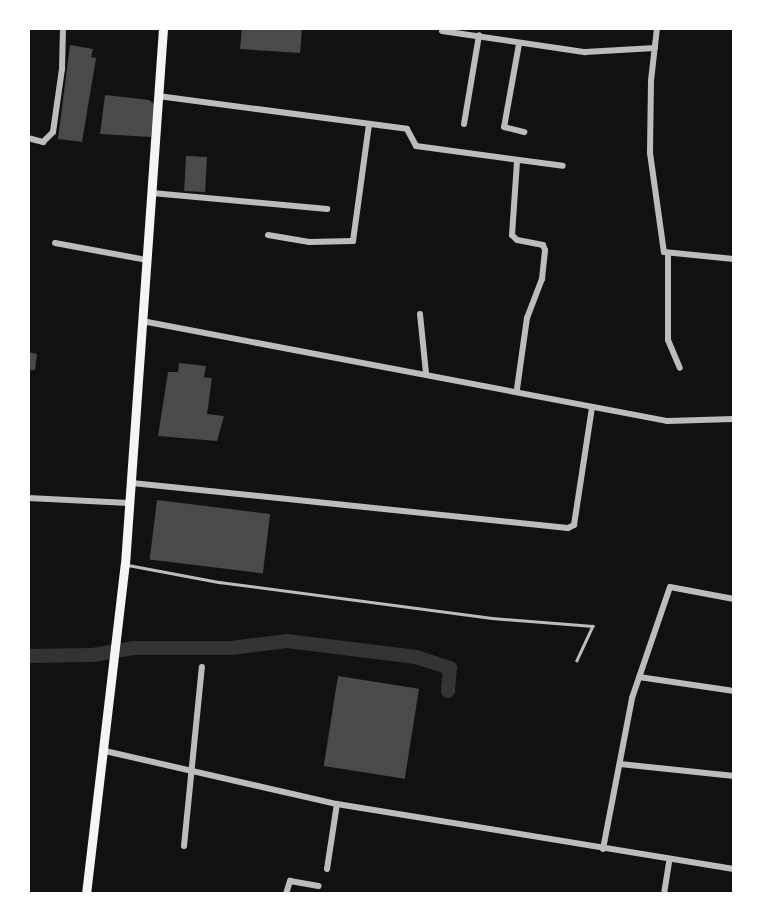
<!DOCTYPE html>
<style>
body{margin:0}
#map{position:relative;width:762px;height:922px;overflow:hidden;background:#111;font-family:Commissioner,sans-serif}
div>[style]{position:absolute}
.canal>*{height:14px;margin:-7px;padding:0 7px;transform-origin:7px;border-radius:7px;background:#333}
.building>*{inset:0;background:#4a4a4a;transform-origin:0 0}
.service>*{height:2.5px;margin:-1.25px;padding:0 1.25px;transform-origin:1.25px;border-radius:1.25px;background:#bcbcbc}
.minor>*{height:6px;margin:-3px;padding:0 3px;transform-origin:3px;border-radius:3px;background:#bcbcbc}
.secondary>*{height:9px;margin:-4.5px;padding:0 4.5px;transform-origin:4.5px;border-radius:4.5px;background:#f5f5f5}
span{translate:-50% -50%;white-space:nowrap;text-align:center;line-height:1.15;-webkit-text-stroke:7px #fff;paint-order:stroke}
.frame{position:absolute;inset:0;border:30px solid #fff;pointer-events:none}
</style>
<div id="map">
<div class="canal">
<i style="left:28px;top:656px;width:65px;rotate:-0.9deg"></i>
<i style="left:93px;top:655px;width:42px;rotate:-9.7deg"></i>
<i style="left:134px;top:648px;width:97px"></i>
<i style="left:231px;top:648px;width:56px;rotate:-7.1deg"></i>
<i style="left:287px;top:641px;width:130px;rotate:7.1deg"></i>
<i style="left:416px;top:657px;width:36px;rotate:18deg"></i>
<i style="left:450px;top:668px;width:23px;rotate:95deg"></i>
</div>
<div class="building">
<i style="clip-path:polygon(242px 28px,302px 28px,300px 53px,240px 49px)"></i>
<i style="clip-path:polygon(70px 45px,93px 49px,91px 57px,96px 58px,82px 142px,58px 139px)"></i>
<i style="clip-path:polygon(105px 95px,149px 100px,154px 104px,151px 137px,100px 134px)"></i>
<i style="left:186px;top:156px;width:21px;height:35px;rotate:3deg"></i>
<i style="clip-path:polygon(28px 352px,37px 354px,35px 370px,28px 370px)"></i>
<i style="clip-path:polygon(179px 363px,206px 366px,204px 377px,212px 378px,207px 414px,224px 416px,217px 441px,158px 436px,168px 372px,178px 372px)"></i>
<i style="left:157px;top:500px;width:114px;height:60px;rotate:7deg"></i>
<i style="left:338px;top:676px;width:82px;height:91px;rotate:9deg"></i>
</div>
<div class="service">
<i style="left:128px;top:565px;width:93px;rotate:10.6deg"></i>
<i style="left:219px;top:582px;width:275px;rotate:7.5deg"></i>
<i style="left:492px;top:618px;width:101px;rotate:4.5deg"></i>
<i style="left:593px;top:626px;width:38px;rotate:115deg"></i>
</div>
<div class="minor">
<i style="left:657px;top:28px;width:53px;rotate:96.5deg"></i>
<i style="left:651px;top:81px;width:72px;rotate:90.8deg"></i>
<i style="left:650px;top:153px;width:100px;rotate:82deg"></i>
<i style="left:664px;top:252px;width:70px;rotate:5.7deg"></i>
<i style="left:442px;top:31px;width:145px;rotate:8.4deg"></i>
<i style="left:585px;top:52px;width:70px;rotate:-3.3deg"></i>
<i style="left:519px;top:44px;width:84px;rotate:100.2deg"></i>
<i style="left:504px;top:127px;width:21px;rotate:14deg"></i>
<i style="left:158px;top:96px;width:251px;rotate:7.5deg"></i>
<i style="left:407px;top:129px;width:19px;rotate:62deg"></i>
<i style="left:416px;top:146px;width:148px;rotate:7.7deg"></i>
<i style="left:464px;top:124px;width:90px;rotate:-80.4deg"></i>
<i style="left:28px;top:138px;width:16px;rotate:15deg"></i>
<i style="left:43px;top:142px;width:14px;rotate:-45deg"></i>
<i style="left:53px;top:132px;width:64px;rotate:-81.9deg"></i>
<i style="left:62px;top:69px;width:41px;rotate:-88.6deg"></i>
<i style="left:152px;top:193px;width:176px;rotate:5.2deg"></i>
<i style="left:268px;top:235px;width:42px;rotate:9.7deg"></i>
<i style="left:309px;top:242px;width:44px;rotate:-1.3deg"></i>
<i style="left:353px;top:241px;width:118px;rotate:-82.2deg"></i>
<i style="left:55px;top:243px;width:94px;rotate:10.5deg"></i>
<i style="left:668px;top:254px;width:86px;rotate:90deg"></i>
<i style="left:668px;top:340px;width:30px;rotate:67deg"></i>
<i style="left:420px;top:314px;width:59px;rotate:84.2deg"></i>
<i style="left:142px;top:321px;width:534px;rotate:10.78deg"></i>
<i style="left:667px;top:421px;width:67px;rotate:-1.7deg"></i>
<i style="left:517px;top:389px;width:72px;rotate:-82deg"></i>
<i style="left:527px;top:318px;width:42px;rotate:-69deg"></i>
<i style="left:542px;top:279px;width:29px;rotate:-84deg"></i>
<i style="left:545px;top:250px;width:5px;rotate:-112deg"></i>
<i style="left:543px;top:245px;width:26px;rotate:-169deg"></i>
<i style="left:517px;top:240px;width:7px;rotate:-135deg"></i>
<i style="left:512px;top:235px;width:73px;rotate:-86.1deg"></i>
<i style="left:132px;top:483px;width:438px;rotate:5.9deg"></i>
<i style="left:568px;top:528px;width:7px;rotate:-27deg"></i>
<i style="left:574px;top:525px;width:118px;rotate:-81.3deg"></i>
<i style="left:28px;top:498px;width:101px;rotate:2.8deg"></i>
<i style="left:639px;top:677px;width:96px;rotate:8.4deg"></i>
<i style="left:105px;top:751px;width:238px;rotate:12.9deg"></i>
<i style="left:337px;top:804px;width:402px;rotate:9.3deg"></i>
<i style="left:620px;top:764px;width:115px;rotate:6deg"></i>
<i style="left:184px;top:846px;width:180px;rotate:-84.3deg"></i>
<i style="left:603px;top:849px;width:154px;rotate:-79.1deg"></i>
<i style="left:632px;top:698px;width:117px;rotate:-71.1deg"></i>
<i style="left:670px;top:587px;width:65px;rotate:10.6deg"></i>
<i style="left:327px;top:869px;width:66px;rotate:-81.3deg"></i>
<i style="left:286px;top:894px;width:14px;rotate:-73deg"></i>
<i style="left:290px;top:881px;width:29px;rotate:10deg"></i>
<i style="left:664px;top:894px;width:32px;rotate:-81deg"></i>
</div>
<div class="secondary">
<i style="left:86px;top:894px;width:332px;rotate:-83.3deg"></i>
<i style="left:125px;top:564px;width:537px;rotate:-85.94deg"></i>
</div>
<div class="frame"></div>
</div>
